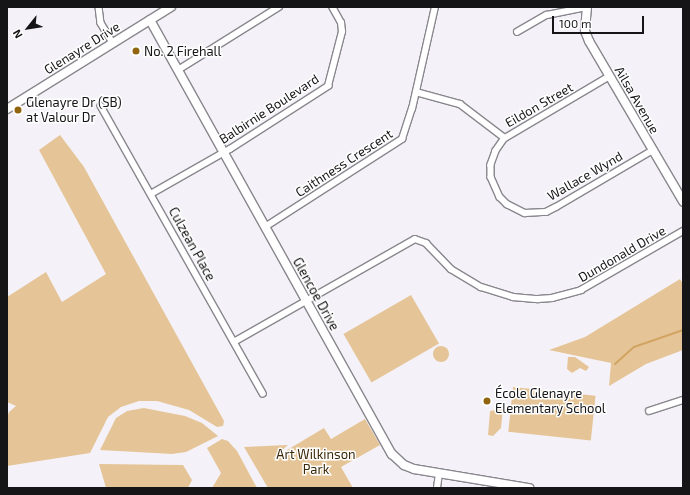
<!DOCTYPE html>
<meta charset="utf-8">
<style>
body{margin:0}
#map{position:relative;width:690px;height:495px;overflow:hidden;background:#f4f2f8;font-family:"Exo 2",sans-serif}
div>[style]{position:absolute}
.green>*{inset:0;background:#e5c597;transform-origin:0 0}
.round{border-radius:50%}
.stream>*{height:2px;margin:-1px;padding:0 1px;transform-origin:1px;border-radius:1px;background:#d1a462}
.roads{filter:drop-shadow(1px 0 #89878d) drop-shadow(-1px 0 #89878d) drop-shadow(0 1px #89878d) drop-shadow(0 -1px #89878d)}
.street>*{height:5.5px;margin:-2.75px;padding:0 2.75px;transform-origin:2.75px;border-radius:2.75px;background:#fff}
.secondary>*{height:8px;margin:-4px;padding:0 4px;transform-origin:4px;border-radius:4px;background:#fff}
.dots>*{width:11px;height:11px;translate:-50% -50%;box-sizing:border-box;border:2px solid #fff;border-radius:50%}
span{translate:-50% -50%;white-space:nowrap;text-align:center;line-height:1.15;-webkit-text-stroke:3px #fff;paint-order:stroke}
.street-label{font-size:13px;color:#151416}
.poi-label{font-size:13px;color:#151416}
.left{translate:0 -50%;text-align:left}
.park-label{font-size:13px;color:#3a2809}
.frame{position:absolute;inset:0;border:8px solid #151416;pointer-events:none}
.north{position:absolute;left:8px;top:8px;width:40px;height:40px;-webkit-text-stroke:3px #fff;paint-order:stroke;rotate:240deg;font-size:11px;font-weight:700;line-height:16px;text-align:center;color:#151416}
.north::after{content:'';display:block;margin:auto;width:14px;height:18px;background:#151416;clip-path:polygon(50% 0,100% 100%,50% 72%,0 100%)}
.scale{position:absolute;left:552px;top:16px;width:92px;height:18px;box-sizing:border-box;border:2px solid #151416;border-top:0;padding-left:5px;font-size:12px;line-height:14px;white-space:nowrap;color:#151416;-webkit-text-stroke:3px #fff;paint-order:stroke}
</style>
<div id="map">
<div class="green">
<i style="clip-path:polygon(60px 135px,84px 167px,224px 421px,223px 426px,217px 427px,189px 410px,157px 401px,139px 401px,121px 407px,108px 417px,90px 453px,7px 466px,7px 418px,9px 412px,16px 406px,7px 402px,7px 297px,46px 272px,62px 302px,106px 274px,39px 150px)"></i>
<i style="clip-path:polygon(680px 279px,683px 284px,683px 350px,646px 364px,609px 386px,611px 363px,549px 350px,585px 337px)"></i>
<i style="left:411px;top:295px;width:56px;height:78px;rotate:60deg"></i>
<i class="round" style="left:433px;top:346px;width:16px;height:16px"></i>
<i style="clip-path:polygon(568px 357px,575px 357px,589px 367px,586px 371px,580px 368px,572px 373px,567px 369px)"></i>
<i style="left:513px;top:387px;width:83px;height:45px;rotate:6deg"></i>
<i style="clip-path:polygon(497px 406px,503px 408px,501px 428px,493px 436px,488px 435px,490px 411px,496px 410px)"></i>
<i style="clip-path:polygon(144px 408px,185px 416px,202px 423px,218px 436px,186px 452px,172px 454px,100px 450px,116px 418px,127px 411px)"></i>
<i style="clip-path:polygon(365px 419px,380px 445px,341px 467px,353px 488px,268px 488px,244px 447px,288px 445px,272px 459px,324px 428px,331px 439px)"></i>
<i style="clip-path:polygon(222px 439px,228px 441px,237px 451px,257px 488px,212px 488px,221px 473px,207px 448px)"></i>
<i style="clip-path:polygon(99px 464px,183px 465px,192px 480px,188px 488px,106px 488px)"></i>
</div>
<div class="stream">
<i style="left:615px;top:364px;width:25px;rotate:-42deg"></i>
<i style="left:634px;top:347px;width:52px;rotate:-19.1deg"></i>
</div>
<div class="roads">
<div class="street">
<i style="left:99px;top:7px;width:16px;rotate:83deg"></i>
<i style="left:101px;top:23px;width:23px;rotate:59deg"></i>
<i style="left:517px;top:32px;width:34px;rotate:-30deg"></i>
<i style="left:547px;top:15px;width:41px;rotate:-11.3deg"></i>
<i style="left:178px;top:70px;width:119px;rotate:-32deg"></i>
<i style="left:416px;top:92px;width:46px;rotate:15.3deg"></i>
<i style="left:460px;top:104px;width:56px;rotate:37.1deg"></i>
<i style="left:505px;top:138px;width:122px;rotate:-30.6deg"></i>
<i style="left:101px;top:106px;width:330px;rotate:60.6deg"></i>
<i style="left:505px;top:138px;width:16px;rotate:125deg"></i>
<i style="left:496px;top:151px;width:15px;rotate:110deg"></i>
<i style="left:491px;top:165px;width:12px;rotate:90deg"></i>
<i style="left:491px;top:177px;width:22px;rotate:66deg"></i>
<i style="left:500px;top:197px;width:10px;rotate:45deg"></i>
<i style="left:507px;top:204px;width:20px;rotate:27deg"></i>
<i style="left:525px;top:213px;width:21px;rotate:-3deg"></i>
<i style="left:546px;top:212px;width:11px;rotate:-27deg"></i>
<i style="left:556px;top:207px;width:113px;rotate:-30.4deg"></i>
<i style="left:151px;top:194px;width:91px;rotate:-29.7deg"></i>
<i style="left:230px;top:149px;width:117px;rotate:-32.7deg"></i>
<i style="left:328px;top:86px;width:56px;rotate:-75.5deg"></i>
<i style="left:342px;top:32px;width:9px;rotate:-96deg"></i>
<i style="left:341px;top:23px;width:18px;rotate:-119deg"></i>
<i style="left:265px;top:227px;width:163px;rotate:-32.7deg"></i>
<i style="left:402px;top:139px;width:32px;rotate:-72deg"></i>
<i style="left:412px;top:109px;width:105px;rotate:-77.3deg"></i>
<i style="left:234px;top:342px;width:208px;rotate:-29.6deg"></i>
<i style="left:415px;top:239px;width:12px;rotate:20deg"></i>
<i style="left:426px;top:243px;width:36px;rotate:46deg"></i>
<i style="left:451px;top:269px;width:35px;rotate:31deg"></i>
<i style="left:481px;top:287px;width:34px;rotate:17deg"></i>
<i style="left:513px;top:297px;width:25px;rotate:5deg"></i>
<i style="left:538px;top:299px;width:14px;rotate:-4deg"></i>
<i style="left:552px;top:298px;width:30px;rotate:-15deg"></i>
<i style="left:581px;top:290px;width:118px;rotate:-30deg"></i>
<i style="left:649px;top:411px;width:36px;rotate:-18deg"></i>
<i style="left:437px;top:488px;width:14px;rotate:-82deg"></i>
</div>
<div class="secondary">
<i style="left:587px;top:7px;width:24px;rotate:95deg"></i>
<i style="left:585px;top:31px;width:11px;rotate:68deg"></i>
<i style="left:589px;top:41px;width:186px;rotate:59.6deg"></i>
<i style="left:150px;top:20px;width:497px;rotate:60.9deg"></i>
<i style="left:392px;top:454px;width:16px;rotate:43deg"></i>
<i style="left:404px;top:465px;width:11px;rotate:22deg"></i>
<i style="left:414px;top:469px;width:117px;rotate:9.4deg"></i>
<i style="left:7px;top:109px;width:193px;rotate:-31.9deg"></i>
</div>
</div>
<div class="dots">
<i style="left:136px;top:51px;background:#91640f"></i>
<i style="left:18px;top:110px;background:#91640f"></i>
<i style="left:487px;top:401px;background:#91640f"></i>
</div>
<div class="street-label">
<span style="left:82px;top:48px;rotate:-32deg">Glenayre Drive</span>
<span style="left:637px;top:100px;rotate:60deg">Ailsa Avenue</span>
<span style="left:539px;top:105px;rotate:-30deg">Eildon Street</span>
<span style="left:269px;top:109px;rotate:-33deg">Balbirnie Boulevard</span>
<span style="left:344px;top:163px;rotate:-33deg">Caithness Crescent</span>
<span style="left:585px;top:176px;rotate:-30deg">Wallace Wynd</span>
<span style="left:192px;top:244px;rotate:61deg">Culzean Place</span>
<span style="left:622px;top:254px;rotate:-30deg">Dundonald Drive</span>
<span style="left:316px;top:294px;rotate:61deg">Glencoe Drive</span>
</div>
<div class="poi-label">
<span class="left" style="left:144px;top:51px">No. 2 Firehall</span>
<span class="left" style="left:26px;top:110px">Glenayre Dr (SB)<br>at Valour Dr</span>
<span class="left" style="left:495px;top:401px">École Glenayre<br>Elementary School</span>
</div>
<div class="park-label">
<span style="left:316px;top:462px">Art Wilkinson<br>Park</span>
</div>
<div class="frame"></div>
<div class="north">N</div>
<div class="scale">100 m</div>
</div>
